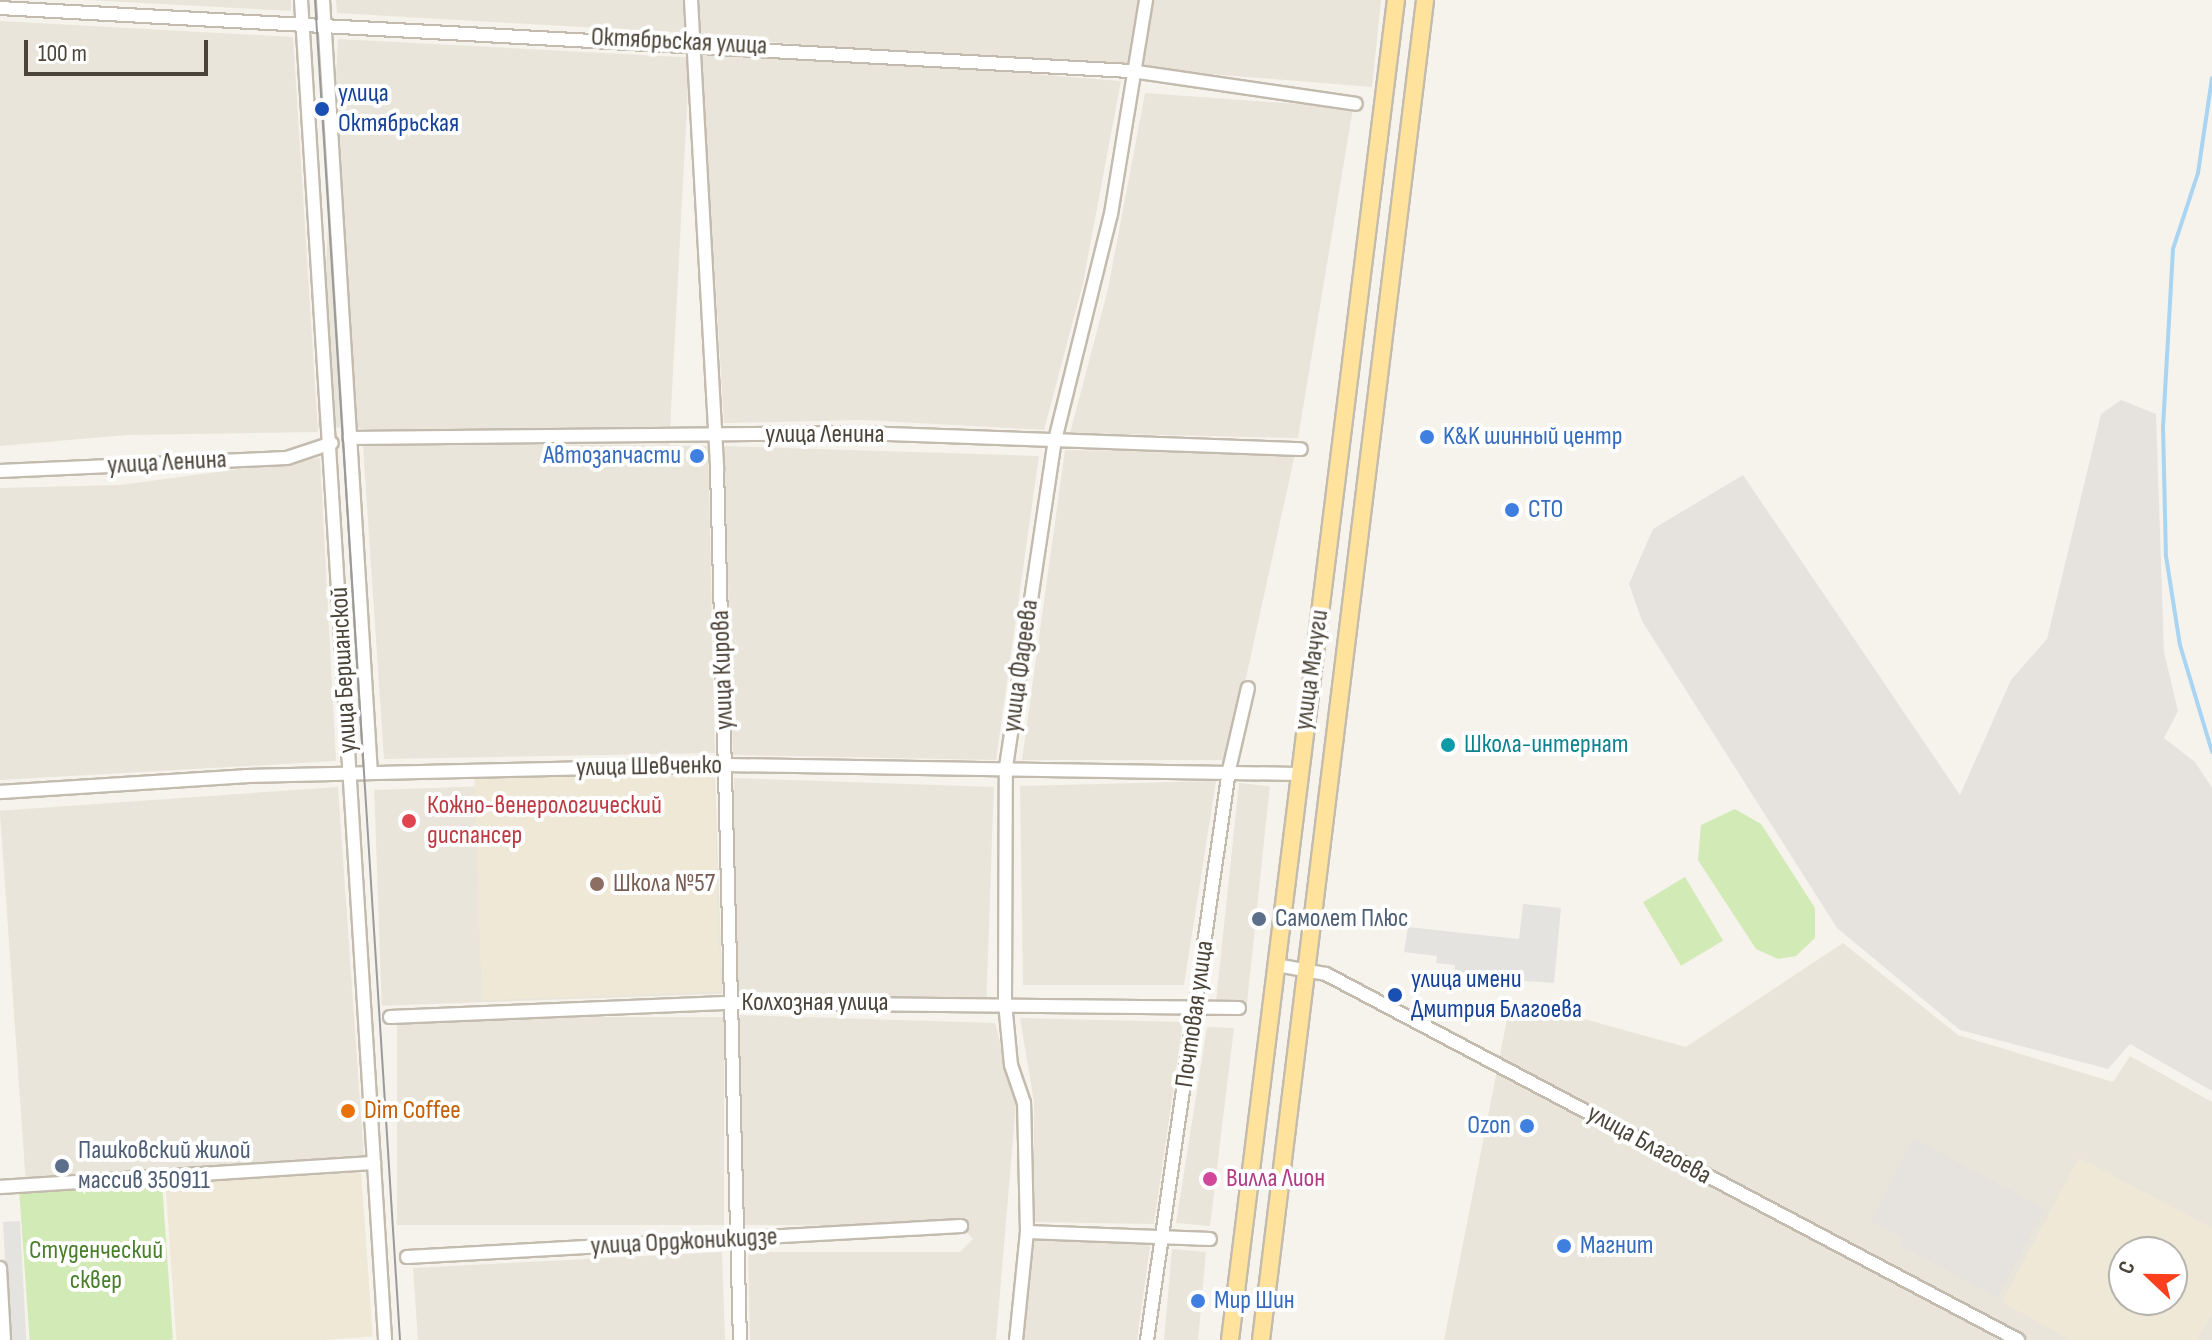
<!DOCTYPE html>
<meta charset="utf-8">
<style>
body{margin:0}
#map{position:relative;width:2212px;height:1340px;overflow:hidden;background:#f6f3ec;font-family:"Sofia Sans Condensed",sans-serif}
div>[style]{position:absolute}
.residential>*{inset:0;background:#eae5da;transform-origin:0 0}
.industrial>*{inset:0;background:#e6e2dd}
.education>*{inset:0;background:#efe8d6;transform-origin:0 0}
.green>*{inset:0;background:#d2eab5;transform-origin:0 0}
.parking>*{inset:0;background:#e5e3e0;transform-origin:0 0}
.stream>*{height:4px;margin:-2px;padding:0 2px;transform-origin:2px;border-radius:2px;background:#a9d4f2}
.roads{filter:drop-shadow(2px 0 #c2bbae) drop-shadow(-2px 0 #c2bbae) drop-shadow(0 2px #c2bbae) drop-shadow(0 -2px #c2bbae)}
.minor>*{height:12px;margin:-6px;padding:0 6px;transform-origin:6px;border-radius:6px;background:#fff}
.major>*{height:16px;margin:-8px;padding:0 8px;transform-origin:8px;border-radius:8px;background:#ffe39c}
.tram>*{height:2px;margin:-1px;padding:0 1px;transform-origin:1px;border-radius:1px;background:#9a9a9a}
.dots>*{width:22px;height:22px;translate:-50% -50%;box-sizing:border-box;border:4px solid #fff;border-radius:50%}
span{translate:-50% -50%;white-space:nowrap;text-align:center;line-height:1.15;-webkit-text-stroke:8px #fff;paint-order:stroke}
.street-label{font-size:26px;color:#4b4439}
.transit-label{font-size:26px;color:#164399}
.left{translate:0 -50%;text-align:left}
.shop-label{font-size:26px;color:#366cbe}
.right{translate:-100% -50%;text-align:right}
.culture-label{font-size:26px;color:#0d838f}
.health-label{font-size:26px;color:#be3a42}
.education-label{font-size:26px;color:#785e54}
.service-label{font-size:26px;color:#4e5e75}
.food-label{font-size:26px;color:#c56008}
.hotel-label{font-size:26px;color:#b23c85}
.park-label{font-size:26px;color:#4a7f2a}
.north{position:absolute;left:2108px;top:1236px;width:80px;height:80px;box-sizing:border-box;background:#fff;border:2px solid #b7b4b0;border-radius:50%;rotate:292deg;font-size:22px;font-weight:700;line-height:32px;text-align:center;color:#4b4439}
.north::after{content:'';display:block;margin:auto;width:28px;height:36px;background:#fc3f1d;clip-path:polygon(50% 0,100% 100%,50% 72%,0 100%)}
.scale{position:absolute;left:24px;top:40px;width:184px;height:36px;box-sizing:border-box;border:4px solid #4b4439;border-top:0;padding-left:10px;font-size:24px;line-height:28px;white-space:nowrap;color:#4b4439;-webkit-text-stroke:6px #fff;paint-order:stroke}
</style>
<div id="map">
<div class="residential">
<i style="clip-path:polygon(87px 0,291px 0,291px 11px)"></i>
<i style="clip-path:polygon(336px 0,683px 0,685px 33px,337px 13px)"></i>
<i style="clip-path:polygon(697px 0,1141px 0,1129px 62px,1119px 68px,700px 37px)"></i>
<i style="clip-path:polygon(1150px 0,1381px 0,1372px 87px,1149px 69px,1139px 64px)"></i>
<i style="clip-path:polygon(0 21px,293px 37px,318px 432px,127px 435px,0 446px)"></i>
<i style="left:338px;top:39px;width:352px;height:388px;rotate:3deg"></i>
<i style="clip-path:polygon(701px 47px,1121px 81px,1083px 283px,1044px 430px,862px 420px,724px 423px)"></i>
<i style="clip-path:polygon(1145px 93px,1353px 108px,1298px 438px,1070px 433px,1108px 289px)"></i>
<i style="clip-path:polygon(423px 443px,708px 446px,715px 753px,384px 759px,363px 446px)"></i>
<i style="clip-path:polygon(724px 446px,1039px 456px,996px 760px,733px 755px)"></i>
<i style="clip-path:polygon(1065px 450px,1295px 454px,1228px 760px,1022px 760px)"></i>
<i style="clip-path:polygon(320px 458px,336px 761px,0 780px,0 488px,120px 485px)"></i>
<i style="left:715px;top:778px;width:216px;height:341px;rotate:88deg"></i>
<i style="left:734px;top:778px;width:260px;height:213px;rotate:2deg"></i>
<i style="clip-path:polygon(1216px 781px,1184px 985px,1023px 985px,1020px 786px)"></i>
<i style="left:1239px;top:783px;width:31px;height:219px;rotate:6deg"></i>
<i style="left:338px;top:787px;width:374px;height:339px;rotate:86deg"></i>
<i style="clip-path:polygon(evenodd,1843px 943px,1958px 1035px,2113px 1082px,2130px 1056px,2212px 1102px,2212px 1340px,1444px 1340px,1511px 999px,1686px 1047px,1843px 943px,2124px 1252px,2172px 1252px,2172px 1300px,2124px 1300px,2124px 1252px)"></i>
<i style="clip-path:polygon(739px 1015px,995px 1023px,1016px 1104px,996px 1340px,750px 1340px,748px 1252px,960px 1252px,973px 1239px,961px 1226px,743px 1225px)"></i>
<i style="left:724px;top:1017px;width:208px;height:327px;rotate:90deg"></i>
<i style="clip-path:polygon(1020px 1018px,1183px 1022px,1154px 1224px,1033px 1222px,1034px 1102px)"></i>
<i style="clip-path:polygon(1207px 1027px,1234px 1028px,1210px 1226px,1176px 1223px)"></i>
<i style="clip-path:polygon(1032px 1238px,1151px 1239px,1137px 1340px,1022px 1340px)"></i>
<i style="left:1172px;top:1249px;width:34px;height:92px;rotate:5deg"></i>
<i style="clip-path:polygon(722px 1252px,725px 1340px,418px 1340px,413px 1268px)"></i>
</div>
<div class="industrial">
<i style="clip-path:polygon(2121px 400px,2156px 414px,2164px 652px,2178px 711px,2164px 738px,2195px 762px,2212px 788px,2212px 1091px,2130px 1044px,2108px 1069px,1960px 1030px,1837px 928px,1642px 621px,1629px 584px,1653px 529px,1743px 475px,1960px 795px,2011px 680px,2047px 639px,2101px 414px)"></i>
<i style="clip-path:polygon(1913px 1138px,2045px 1209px,1998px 1297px,1900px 1246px,1904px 1238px,1871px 1221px)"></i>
</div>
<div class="education">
<i style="left:713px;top:767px;width:225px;height:239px;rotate:88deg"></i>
<i style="clip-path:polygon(evenodd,2079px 1158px,2212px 1228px,2212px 1314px,2197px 1340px,2071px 1340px,2002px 1302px,2079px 1158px,2124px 1252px,2172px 1252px,2172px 1300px,2124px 1300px,2124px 1252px)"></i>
<i style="left:361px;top:1170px;width:167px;height:196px;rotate:86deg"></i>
</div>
<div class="green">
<i style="clip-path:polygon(1735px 809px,1761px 824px,1815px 908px,1815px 938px,1796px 956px,1778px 959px,1756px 949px,1698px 860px,1701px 825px)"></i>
<i style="left:1685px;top:877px;width:74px;height:49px;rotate:59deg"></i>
<i style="left:162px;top:1183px;width:157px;height:143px;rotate:86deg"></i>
</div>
<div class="parking">
<i style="clip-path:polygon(1523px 904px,1561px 908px,1554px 983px,1454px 976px,1455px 965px,1436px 963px,1437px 956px,1404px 952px,1408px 927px,1519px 939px)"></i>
<i style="left:20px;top:1221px;width:119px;height:17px;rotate:87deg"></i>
</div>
<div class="stream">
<i style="left:2212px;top:78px;width:96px;rotate:98.4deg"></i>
<i style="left:2198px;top:173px;width:80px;rotate:108.2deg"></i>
<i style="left:2173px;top:249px;width:177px;rotate:93.2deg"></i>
<i style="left:2163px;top:426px;width:130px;rotate:88.7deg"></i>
<i style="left:2166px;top:556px;width:90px;rotate:81.1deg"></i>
<i style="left:2180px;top:645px;width:112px;rotate:73.3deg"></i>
</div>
<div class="roads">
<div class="minor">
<i style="left:301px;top:0;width:1343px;rotate:86.41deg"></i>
<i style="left:323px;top:0;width:774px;rotate:86.45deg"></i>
<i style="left:691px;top:0;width:470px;rotate:86.8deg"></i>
<i style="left:717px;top:469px;width:871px;rotate:88.49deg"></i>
<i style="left:0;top:8px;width:1133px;rotate:3.19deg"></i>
<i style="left:1131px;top:71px;width:227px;rotate:8.3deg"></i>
<i style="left:349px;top:438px;width:512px;rotate:-0.56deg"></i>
<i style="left:861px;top:433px;width:440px;rotate:2.1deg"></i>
<i style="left:0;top:471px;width:287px;rotate:-2.6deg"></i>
<i style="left:287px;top:458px;width:47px;rotate:-18.4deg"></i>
<i style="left:0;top:792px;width:247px;rotate:-3.7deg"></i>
<i style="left:246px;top:776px;width:480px;rotate:-1.3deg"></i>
<i style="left:726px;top:765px;width:572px;rotate:0.9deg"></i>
<i style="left:1276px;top:965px;width:51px;rotate:10.2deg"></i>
<i style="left:1326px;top:974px;width:783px;rotate:27.87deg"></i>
<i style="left:390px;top:1017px;width:341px;rotate:-2.4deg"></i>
<i style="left:731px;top:1003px;width:508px;rotate:0.56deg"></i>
<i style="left:0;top:1187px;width:375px;rotate:-3.7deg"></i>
<i style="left:1027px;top:1232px;width:183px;rotate:2.2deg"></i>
<i style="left:407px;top:1257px;width:555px;rotate:-3.2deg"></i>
<i style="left:0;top:1268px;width:72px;rotate:86.8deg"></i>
<i style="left:1016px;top:1340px;width:109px;rotate:-84.2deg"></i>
<i style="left:1027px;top:1232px;width:129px;rotate:-91.3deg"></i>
<i style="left:1024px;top:1103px;width:40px;rotate:-108.9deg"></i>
<i style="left:1011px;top:1065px;width:62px;rotate:-95.5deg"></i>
<i style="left:1005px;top:1003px;width:236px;rotate:-89.8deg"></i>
<i style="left:1006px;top:767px;width:327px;rotate:-81.5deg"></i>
<i style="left:1054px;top:444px;width:237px;rotate:-76.1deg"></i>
<i style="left:1111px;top:214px;width:217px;rotate:-80.7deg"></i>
<i style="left:1147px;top:1340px;width:576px;rotate:-81.81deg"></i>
<i style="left:1229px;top:770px;width:84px;rotate:-77deg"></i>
</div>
<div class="major">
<i style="left:1230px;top:1340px;width:1350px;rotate:-82.94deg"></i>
<i style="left:1261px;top:1340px;width:1350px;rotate:-83.02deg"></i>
</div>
</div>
<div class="tram">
<i style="left:315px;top:0;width:1343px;rotate:86.37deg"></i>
</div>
<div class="dots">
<i style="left:322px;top:109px;background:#1a4fb4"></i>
<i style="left:1427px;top:437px;background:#3f7fe0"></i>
<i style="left:697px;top:456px;background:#3f7fe0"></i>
<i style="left:1512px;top:510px;background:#3f7fe0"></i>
<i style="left:1448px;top:745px;background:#0f9aa8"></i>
<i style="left:409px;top:821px;background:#e0444e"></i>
<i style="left:597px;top:884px;background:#8d6e63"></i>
<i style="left:1259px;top:919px;background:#5c6f8a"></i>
<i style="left:1395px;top:995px;background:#1a4fb4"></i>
<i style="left:348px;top:1111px;background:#e8710a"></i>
<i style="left:1527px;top:1126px;background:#3f7fe0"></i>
<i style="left:62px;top:1166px;background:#5c6f8a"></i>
<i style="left:1210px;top:1179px;background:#d1479c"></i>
<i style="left:1564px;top:1246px;background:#3f7fe0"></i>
<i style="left:1198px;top:1301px;background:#3f7fe0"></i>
</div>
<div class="street-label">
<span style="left:679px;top:42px;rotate:3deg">Октябрьская улица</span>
<span style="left:825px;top:435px">улица Ленина</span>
<span style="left:167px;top:463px;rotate:-3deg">улица Ленина</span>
<span style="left:1021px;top:666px;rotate:-82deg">улица Фадеева</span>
<span style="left:344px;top:670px;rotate:-93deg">улица Бершанской</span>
<span style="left:723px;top:670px;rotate:-92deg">улица Кирова</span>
<span style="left:1312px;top:670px;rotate:-82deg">улица Мачуги</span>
<span style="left:649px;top:767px;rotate:-1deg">улица Шевченко</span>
<span style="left:815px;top:1003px">Колхозная улица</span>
<span style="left:1195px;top:1014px;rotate:-82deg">Почтовая улица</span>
<span style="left:1649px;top:1145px;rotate:29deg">улица Благоева</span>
<span style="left:684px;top:1242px;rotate:-3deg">улица Орджоникидзе</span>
</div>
<div class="transit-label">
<span class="left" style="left:338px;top:109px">улица<br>Октябрьская</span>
<span class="left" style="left:1411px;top:995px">улица имени<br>Дмитрия Благоева</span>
</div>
<div class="shop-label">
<span class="left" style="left:1443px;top:437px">K&amp;K шинный центр</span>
<span class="right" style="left:681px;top:456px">Автозапчасти</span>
<span class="left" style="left:1528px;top:510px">СТО</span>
<span class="right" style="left:1511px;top:1126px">Ozon</span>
<span class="left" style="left:1580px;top:1246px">Магнит</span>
<span class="left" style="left:1214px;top:1301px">Мир Шин</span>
</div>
<div class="culture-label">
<span class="left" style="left:1464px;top:745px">Школа-интернат</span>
</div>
<div class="health-label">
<span class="left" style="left:427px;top:821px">Кожно-венерологический<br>диспансер</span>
</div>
<div class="education-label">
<span class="left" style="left:613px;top:884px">Школа №57</span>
</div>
<div class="service-label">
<span class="left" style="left:1275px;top:919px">Самолет Плюс</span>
<span class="left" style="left:78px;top:1166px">Пашковский жилой<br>массив 350911</span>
</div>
<div class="food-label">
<span class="left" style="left:364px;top:1111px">Dim Coffee</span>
</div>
<div class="hotel-label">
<span class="left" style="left:1226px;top:1179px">Вилла Лион</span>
</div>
<div class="park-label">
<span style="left:96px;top:1266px">Студенческий<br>сквер</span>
</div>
<div class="north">С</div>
<div class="scale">100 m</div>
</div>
